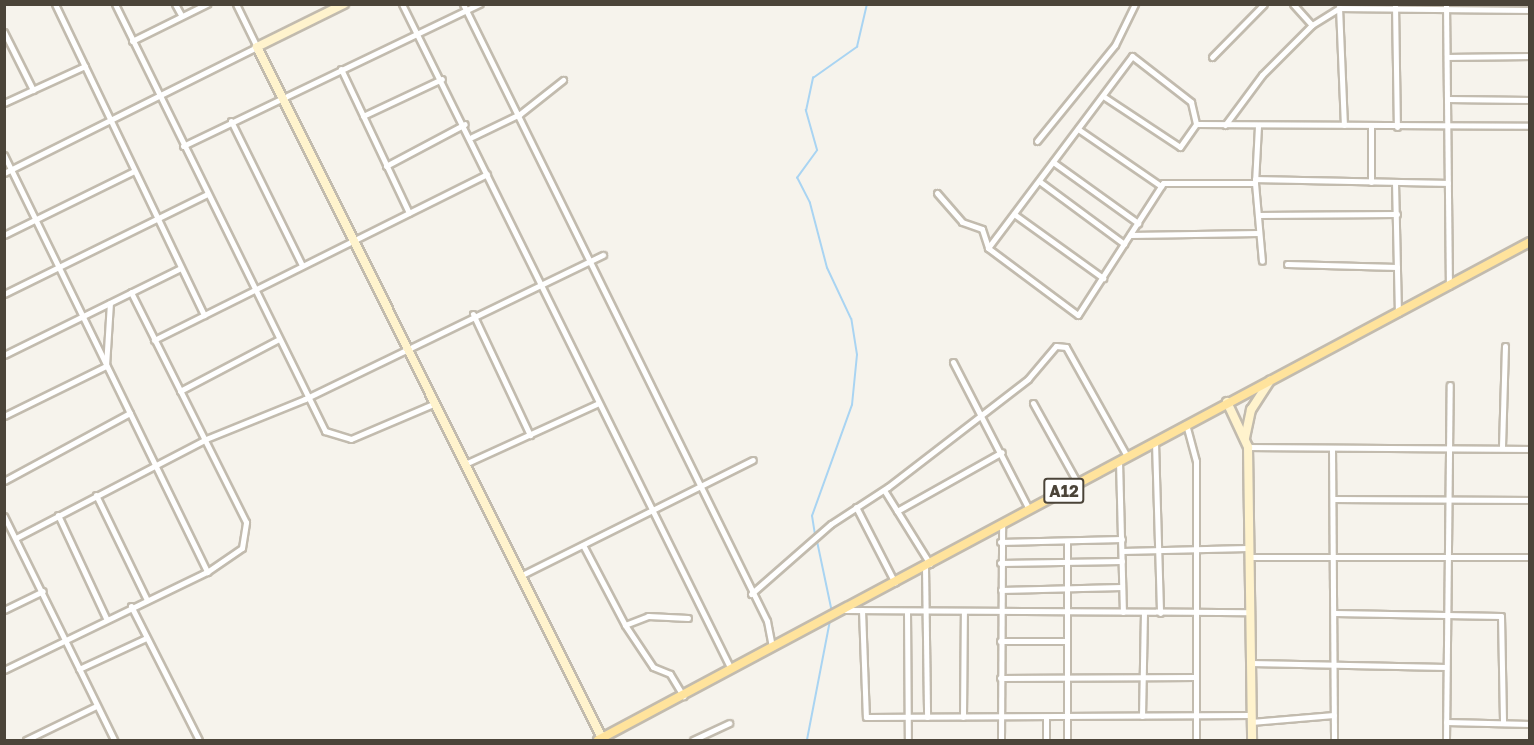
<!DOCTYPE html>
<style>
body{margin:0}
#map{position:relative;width:1534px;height:745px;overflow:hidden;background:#f6f3ec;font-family:"Golos Text",sans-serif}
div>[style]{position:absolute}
.stream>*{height:1.5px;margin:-0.75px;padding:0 0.75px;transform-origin:0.75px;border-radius:0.75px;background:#a9d4f2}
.roads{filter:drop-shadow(2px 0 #c2bbae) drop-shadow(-2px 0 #c2bbae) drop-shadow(0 2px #c2bbae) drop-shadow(0 -2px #c2bbae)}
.street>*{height:5px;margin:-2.5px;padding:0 2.5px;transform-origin:2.5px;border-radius:2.5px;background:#fff}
.secondary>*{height:8px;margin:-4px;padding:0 4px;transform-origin:4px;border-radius:4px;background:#fff3cd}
.primary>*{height:8px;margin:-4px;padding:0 4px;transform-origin:4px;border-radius:4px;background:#ffe39c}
span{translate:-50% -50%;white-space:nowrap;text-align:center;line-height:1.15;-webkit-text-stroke:5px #fff;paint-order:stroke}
.shield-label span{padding:2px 4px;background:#fff;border:2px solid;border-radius:4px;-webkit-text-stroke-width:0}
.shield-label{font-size:16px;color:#4b4439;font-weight:700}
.frame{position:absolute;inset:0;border:6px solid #4b4439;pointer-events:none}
</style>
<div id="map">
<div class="stream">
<i style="left:815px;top:535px;width:19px;rotate:-99deg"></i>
<i style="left:812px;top:516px;width:118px;rotate:-70.2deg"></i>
<i style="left:852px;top:405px;width:50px;rotate:-84.3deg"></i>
<i style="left:857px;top:355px;width:36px;rotate:-99deg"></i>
<i style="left:851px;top:319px;width:56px;rotate:-115.2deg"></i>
<i style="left:827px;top:268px;width:67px;rotate:-104.7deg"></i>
<i style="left:810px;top:203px;width:28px;rotate:-117deg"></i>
<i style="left:797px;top:178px;width:34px;rotate:-54deg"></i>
<i style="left:817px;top:150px;width:41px;rotate:-105.8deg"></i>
<i style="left:806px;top:111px;width:34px;rotate:-78deg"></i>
<i style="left:813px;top:78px;width:54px;rotate:-35.2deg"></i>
<i style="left:857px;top:47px;width:44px;rotate:-76.9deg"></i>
<i style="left:817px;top:539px;width:73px;rotate:78.1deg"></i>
<i style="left:807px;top:740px;width:121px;rotate:-79.1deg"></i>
</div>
<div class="roads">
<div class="street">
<i style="left:55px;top:4px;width:345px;rotate:64.4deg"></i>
<i style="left:115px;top:4px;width:476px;rotate:63.8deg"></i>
<i style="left:325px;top:431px;width:27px;rotate:17deg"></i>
<i style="left:351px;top:439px;width:89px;rotate:-23.1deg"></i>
<i style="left:175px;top:4px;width:13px;rotate:61deg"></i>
<i style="left:402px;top:4px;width:742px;rotate:63.68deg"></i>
<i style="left:463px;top:4px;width:688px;rotate:63.77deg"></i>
<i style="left:767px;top:621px;width:26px;rotate:79deg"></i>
<i style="left:1293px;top:4px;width:28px;rotate:48deg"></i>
<i style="left:1395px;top:4px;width:123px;rotate:89.1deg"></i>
<i style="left:1446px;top:4px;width:282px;rotate:89.4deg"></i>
<i style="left:1339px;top:7px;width:118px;rotate:87.6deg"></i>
<i style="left:4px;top:32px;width:65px;rotate:63.4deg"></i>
<i style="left:132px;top:41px;width:84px;rotate:-26.3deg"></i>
<i style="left:1212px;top:57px;width:74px;rotate:-45.5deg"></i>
<i style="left:1447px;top:57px;width:83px;rotate:-0.7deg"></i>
<i style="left:341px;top:69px;width:159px;rotate:64.7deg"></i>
<i style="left:1103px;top:96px;width:92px;rotate:33.5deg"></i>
<i style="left:1180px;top:147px;width:28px;rotate:-55deg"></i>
<i style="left:1196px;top:124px;width:334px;rotate:0.3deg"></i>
<i style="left:1447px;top:99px;width:83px;rotate:0.7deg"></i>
<i style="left:4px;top:103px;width:89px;rotate:-24.6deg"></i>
<i style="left:363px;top:116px;width:87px;rotate:-25.1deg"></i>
<i style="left:231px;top:121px;width:161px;rotate:63.8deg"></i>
<i style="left:1225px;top:125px;width:62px;rotate:-53.5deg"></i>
<i style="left:1262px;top:75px;width:71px;rotate:-45deg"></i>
<i style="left:1312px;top:25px;width:32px;rotate:-32deg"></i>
<i style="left:1339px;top:8px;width:191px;rotate:0.6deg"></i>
<i style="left:1258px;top:126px;width:57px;rotate:93deg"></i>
<i style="left:1255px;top:183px;width:78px;rotate:84.9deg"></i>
<i style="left:1078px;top:129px;width:101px;rotate:34.5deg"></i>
<i style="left:472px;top:137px;width:53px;rotate:-25.6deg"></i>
<i style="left:520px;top:114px;width:55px;rotate:-38.3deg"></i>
<i style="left:1037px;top:141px;width:124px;rotate:-50.9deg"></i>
<i style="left:1115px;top:45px;width:46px;rotate:-64deg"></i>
<i style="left:183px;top:146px;width:329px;rotate:-25.6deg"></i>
<i style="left:4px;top:155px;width:464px;rotate:64deg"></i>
<i style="left:1053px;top:162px;width:105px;rotate:35.7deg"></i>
<i style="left:386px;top:166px;width:89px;rotate:-28deg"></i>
<i style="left:4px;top:173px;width:283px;rotate:-26.5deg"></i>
<i style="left:257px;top:47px;width:48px;rotate:-116deg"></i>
<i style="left:1255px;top:179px;width:193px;rotate:1.2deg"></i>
<i style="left:1039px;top:181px;width:106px;rotate:36.5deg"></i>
<i style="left:1371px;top:182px;width:56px;rotate:-90deg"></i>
<i style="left:1395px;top:182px;width:131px;rotate:88.7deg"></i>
<i style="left:937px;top:193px;width:38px;rotate:49deg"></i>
<i style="left:962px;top:222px;width:21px;rotate:19deg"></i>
<i style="left:982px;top:229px;width:20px;rotate:72deg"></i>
<i style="left:988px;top:248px;width:112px;rotate:36.7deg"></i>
<i style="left:1078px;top:315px;width:157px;rotate:-57.2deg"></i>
<i style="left:1163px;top:183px;width:92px"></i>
<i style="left:1014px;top:214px;width:110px;rotate:35.7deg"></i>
<i style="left:1258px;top:215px;width:139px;rotate:-0.4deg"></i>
<i style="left:4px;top:235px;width:145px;rotate:-26.2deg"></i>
<i style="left:1130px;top:235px;width:129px;rotate:-0.9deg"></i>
<i style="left:988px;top:248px;width:240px;rotate:-53.1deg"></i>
<i style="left:1132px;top:56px;width:75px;rotate:37.9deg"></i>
<i style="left:1191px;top:102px;width:23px;rotate:77deg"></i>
<i style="left:1287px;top:264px;width:110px;rotate:1.6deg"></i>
<i style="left:4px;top:294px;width:226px;rotate:-26.2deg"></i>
<i style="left:473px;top:314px;width:134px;rotate:64.8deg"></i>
<i style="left:154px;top:340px;width:372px;rotate:-26.5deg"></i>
<i style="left:4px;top:355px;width:197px;rotate:-26.2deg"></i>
<i style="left:953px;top:362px;width:165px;rotate:62.7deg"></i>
<i style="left:180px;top:391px;width:110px;rotate:-27.7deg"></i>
<i style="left:1033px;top:403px;width:93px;rotate:60.9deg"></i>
<i style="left:4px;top:416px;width:114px;rotate:-26.1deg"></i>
<i style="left:106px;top:366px;width:63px;rotate:-86.4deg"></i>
<i style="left:1186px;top:424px;width:38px;rotate:75deg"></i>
<i style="left:1196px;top:461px;width:279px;rotate:90deg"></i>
<i style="left:1155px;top:442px;width:171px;rotate:88.3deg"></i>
<i style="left:1248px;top:447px;width:282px;rotate:0.4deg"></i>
<i style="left:1502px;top:447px;width:101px;rotate:-88.3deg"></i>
<i style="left:1332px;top:448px;width:292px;rotate:89.6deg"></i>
<i style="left:1119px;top:461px;width:151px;rotate:88.5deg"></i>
<i style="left:465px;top:464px;width:147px;rotate:-24.5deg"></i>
<i style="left:4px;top:481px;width:143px;rotate:-28.4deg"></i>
<i style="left:884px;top:490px;width:87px;rotate:58.1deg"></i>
<i style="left:96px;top:495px;width:117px;rotate:64.1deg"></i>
<i style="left:1334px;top:499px;width:196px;rotate:0.3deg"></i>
<i style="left:856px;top:507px;width:85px;rotate:62.8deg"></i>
<i style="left:897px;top:511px;width:120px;rotate:-29.3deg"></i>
<i style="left:58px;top:515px;width:114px;rotate:65deg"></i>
<i style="left:4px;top:516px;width:250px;rotate:63.8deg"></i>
<i style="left:16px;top:538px;width:214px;rotate:-27.5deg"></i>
<i style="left:206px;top:439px;width:107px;rotate:-22deg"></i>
<i style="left:305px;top:399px;width:331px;rotate:-25.8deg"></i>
<i style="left:1067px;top:541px;width:199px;rotate:90deg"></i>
<i style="left:1000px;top:542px;width:122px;rotate:-1.4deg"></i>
<i style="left:583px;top:545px;width:90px;rotate:62.3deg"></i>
<i style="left:625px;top:625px;width:50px;rotate:56.3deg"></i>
<i style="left:653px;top:667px;width:18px;rotate:22deg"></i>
<i style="left:670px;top:674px;width:26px;rotate:59deg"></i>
<i style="left:1122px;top:551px;width:126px;rotate:-1.4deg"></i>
<i style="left:1248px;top:557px;width:282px"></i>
<i style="left:1000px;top:563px;width:122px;rotate:-0.9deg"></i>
<i style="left:925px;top:566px;width:151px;rotate:89.2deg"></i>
<i style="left:520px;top:576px;width:260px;rotate:-26.5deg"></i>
<i style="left:1001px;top:590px;width:121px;rotate:-1.4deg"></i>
<i style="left:751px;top:594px;width:106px;rotate:-41.2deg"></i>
<i style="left:831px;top:524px;width:68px;rotate:-33deg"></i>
<i style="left:888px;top:487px;width:177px;rotate:-37.6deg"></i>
<i style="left:1028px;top:379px;width:43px;rotate:-49.7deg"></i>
<i style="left:1056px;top:346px;width:10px;rotate:6deg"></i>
<i style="left:1066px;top:347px;width:125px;rotate:60.8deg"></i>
<i style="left:131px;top:606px;width:150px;rotate:63.1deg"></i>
<i style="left:4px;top:610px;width:43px;rotate:-26deg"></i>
<i style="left:845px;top:610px;width:406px;rotate:0.3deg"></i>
<i style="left:862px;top:610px;width:107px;rotate:87.9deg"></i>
<i style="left:866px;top:717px;width:385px;rotate:-0.3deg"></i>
<i style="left:907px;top:611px;width:129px;rotate:89.6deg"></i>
<i style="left:1335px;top:613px;width:166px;rotate:1deg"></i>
<i style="left:1501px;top:616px;width:107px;rotate:88.9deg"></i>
<i style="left:625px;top:625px;width:25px;rotate:-21deg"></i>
<i style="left:648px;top:616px;width:40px;rotate:2.9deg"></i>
<i style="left:1000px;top:641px;width:67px"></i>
<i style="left:1251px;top:663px;width:195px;rotate:1.2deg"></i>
<i style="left:79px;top:669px;width:74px;rotate:-24.8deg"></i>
<i style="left:4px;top:670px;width:225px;rotate:-25.8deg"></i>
<i style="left:207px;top:572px;width:42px;rotate:-34.4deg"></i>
<i style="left:242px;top:548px;width:26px;rotate:-81deg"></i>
<i style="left:246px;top:522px;width:257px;rotate:-116.6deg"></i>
<i style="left:1000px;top:678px;width:196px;rotate:-0.3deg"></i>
<i style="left:1142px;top:716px;width:104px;rotate:-88.9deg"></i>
<i style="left:963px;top:717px;width:106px;rotate:-89.5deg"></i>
<i style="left:1046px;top:717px;width:23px;rotate:90deg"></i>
<i style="left:1251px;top:722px;width:83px;rotate:-4.8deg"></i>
<i style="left:1446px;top:722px;width:84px;rotate:1.4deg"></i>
<i style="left:26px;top:740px;width:78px;rotate:-25.9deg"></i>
<i style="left:693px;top:740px;width:40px;rotate:-25deg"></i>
<i style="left:1001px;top:740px;width:217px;rotate:-89.7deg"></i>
<i style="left:1446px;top:740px;width:355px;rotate:-89.4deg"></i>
</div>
<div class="secondary">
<i style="left:344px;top:4px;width:97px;rotate:153.7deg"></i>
<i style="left:257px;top:47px;width:772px;rotate:63.47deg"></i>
<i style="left:1227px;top:402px;width:50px;rotate:65deg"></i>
<i style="left:1248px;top:447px;width:293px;rotate:89.2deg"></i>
<i style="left:1245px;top:438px;width:29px;rotate:-78deg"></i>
<i style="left:1251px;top:410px;width:35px;rotate:-57deg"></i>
</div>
<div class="primary">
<i style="left:598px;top:740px;width:1057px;rotate:-28.12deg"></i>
</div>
</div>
<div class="shield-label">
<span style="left:1064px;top:491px">A12</span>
</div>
<div class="frame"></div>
</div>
